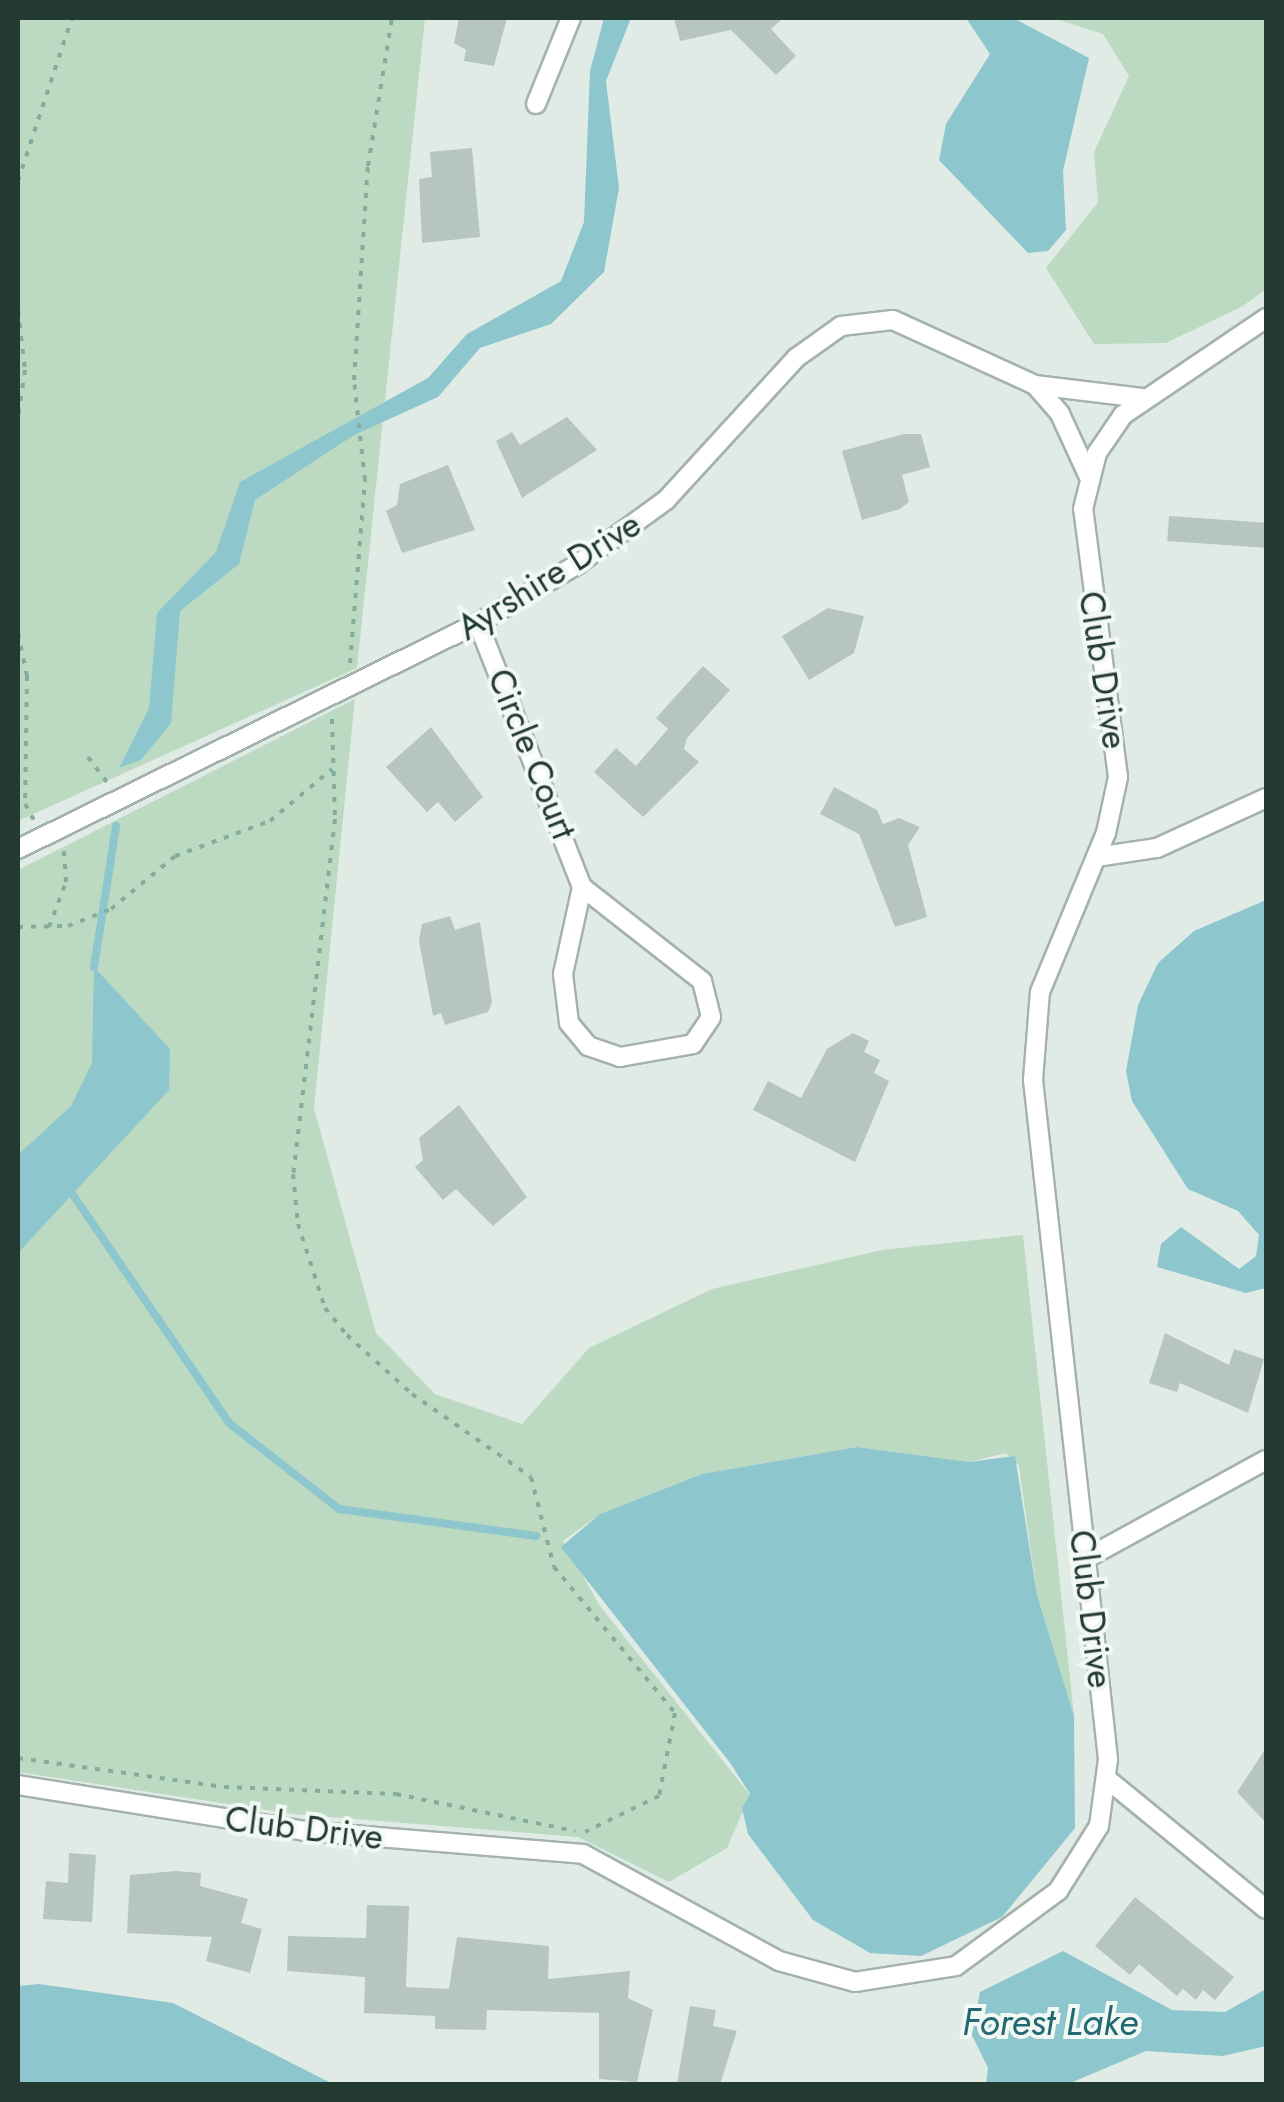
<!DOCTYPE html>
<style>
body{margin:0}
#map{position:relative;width:1284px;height:2102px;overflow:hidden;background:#e1ebe6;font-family:Jost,sans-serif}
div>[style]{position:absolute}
.green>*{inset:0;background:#bcdac2}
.water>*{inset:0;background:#8dc6cc}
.stream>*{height:8px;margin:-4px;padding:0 4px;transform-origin:4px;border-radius:4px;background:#8dc6cc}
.building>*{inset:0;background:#b7c5bf;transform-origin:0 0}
.path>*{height:4px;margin-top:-2px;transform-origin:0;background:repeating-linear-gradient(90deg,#84ac9d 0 5px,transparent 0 13px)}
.roads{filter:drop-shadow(2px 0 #a4b2ad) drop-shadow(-2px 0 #a4b2ad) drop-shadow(0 2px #a4b2ad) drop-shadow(0 -2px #a4b2ad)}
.minor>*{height:18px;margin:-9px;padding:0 9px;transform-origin:9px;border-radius:9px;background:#fff}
span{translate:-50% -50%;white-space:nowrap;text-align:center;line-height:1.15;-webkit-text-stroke:8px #f2f8f4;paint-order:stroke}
.street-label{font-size:35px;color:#233a33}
.water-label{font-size:38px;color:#226971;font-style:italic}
.frame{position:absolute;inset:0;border:20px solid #233a33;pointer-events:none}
</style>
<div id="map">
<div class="green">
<i style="clip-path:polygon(18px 18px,425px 18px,357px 668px,18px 821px)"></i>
<i style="clip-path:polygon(1053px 18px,1266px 18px,1266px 289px,1243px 306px,1166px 343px,1094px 344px,1046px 268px,1098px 202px,1094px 152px,1129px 76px,1103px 34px)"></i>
<i style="clip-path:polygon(355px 699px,314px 1108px,376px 1333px,435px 1394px,522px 1424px,589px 1348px,712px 1289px,882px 1250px,1023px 1235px,1074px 1716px,1037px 1595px,1019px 1466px,1006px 1453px,969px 1462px,857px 1447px,702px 1474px,600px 1514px,563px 1541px,600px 1606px,750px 1795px,727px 1848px,669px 1882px,578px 1837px,293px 1814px,18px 1772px,18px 870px)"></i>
</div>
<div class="water">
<i style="clip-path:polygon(604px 18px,631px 18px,606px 81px,619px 188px,604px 272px,551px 324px,480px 348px,438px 397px,354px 435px,255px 500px,239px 564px,180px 611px,171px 723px,141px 760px,119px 768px,149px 708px,157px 613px,216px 552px,240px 482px,428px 378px,467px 334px,561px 281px,584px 222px,590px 71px)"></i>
<i style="clip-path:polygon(966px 18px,1013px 18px,1089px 58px,1063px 171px,1066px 230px,1048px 251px,1028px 253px,939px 160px,946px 124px,990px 54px)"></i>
<i style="clip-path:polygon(1266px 900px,1266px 1288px,1246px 1293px,1157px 1267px,1161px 1244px,1181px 1227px,1239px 1269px,1256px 1256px,1259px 1235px,1238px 1211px,1188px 1189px,1132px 1101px,1126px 1071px,1138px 1005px,1158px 963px,1194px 931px)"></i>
<i style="clip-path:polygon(94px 967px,170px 1049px,169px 1090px,18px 1253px,18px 1155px,71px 1106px,92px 1063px)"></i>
<i style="clip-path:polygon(857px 1447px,969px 1462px,1015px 1456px,1037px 1595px,1074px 1716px,1075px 1828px,1002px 1917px,921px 1956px,870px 1953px,813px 1920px,748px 1834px,742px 1808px,750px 1794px,731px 1764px,561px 1547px,600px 1514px,702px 1474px)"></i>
<i style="clip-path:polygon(1063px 1951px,1172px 2010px,1225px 2012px,1266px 1989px,1266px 2046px,1223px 2056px,1146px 2051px,1068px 2084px,986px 2084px,988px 2068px,972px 2035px,980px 1992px)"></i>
<i style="clip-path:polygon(39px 1984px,173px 2003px,333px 2084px,18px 2084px,18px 1986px)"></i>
</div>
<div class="stream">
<i style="left:94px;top:967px;width:143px;rotate:-81.1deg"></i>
<i style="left:71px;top:1192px;width:280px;rotate:55.6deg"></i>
<i style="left:229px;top:1423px;width:140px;rotate:38deg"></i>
<i style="left:339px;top:1509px;width:199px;rotate:7.8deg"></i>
</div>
<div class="building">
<i style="clip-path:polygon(459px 18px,507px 18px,494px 66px,464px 61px,466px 50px,454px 43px)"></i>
<i style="clip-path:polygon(674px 18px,783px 18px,771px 29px,796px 56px,776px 75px,731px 30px,680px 41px)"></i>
<i style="clip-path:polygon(472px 148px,480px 237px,422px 243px,419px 179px,432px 177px,430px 152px)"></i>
<i style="clip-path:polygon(567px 417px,597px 450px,522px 498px,496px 441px,512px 432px,520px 445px)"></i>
<i style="clip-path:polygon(904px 434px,921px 434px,930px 467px,902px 475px,909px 502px,900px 509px,862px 520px,842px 451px)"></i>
<i style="clip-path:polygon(448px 465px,475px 530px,402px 553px,386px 511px,397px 505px,400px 484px)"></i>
<i style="left:1169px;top:516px;width:97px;height:25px;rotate:4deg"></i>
<i style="clip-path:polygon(828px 608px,864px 616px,854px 653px,809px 680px,782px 636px)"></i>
<i style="clip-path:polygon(703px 666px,730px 690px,687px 738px,684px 749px,699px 762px,643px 817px,594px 772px,616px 748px,636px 766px,668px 729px,656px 718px)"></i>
<i style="clip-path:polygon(431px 727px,483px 797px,455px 822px,438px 802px,427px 812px,386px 767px)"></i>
<i style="clip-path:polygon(834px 787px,877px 810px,883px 824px,899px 818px,920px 827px,908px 845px,927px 917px,895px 927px,859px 834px,820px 814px)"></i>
<i style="clip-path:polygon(450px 916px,455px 930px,480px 922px,492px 1002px,488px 1012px,445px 1025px,441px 1013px,433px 1016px,419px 941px,422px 924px)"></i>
<i style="clip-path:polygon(853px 1033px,869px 1041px,864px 1052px,880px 1060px,874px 1073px,889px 1081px,855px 1162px,753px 1110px,768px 1081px,801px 1098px,827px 1049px)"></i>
<i style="clip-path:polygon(459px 1105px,527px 1197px,493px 1226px,456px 1189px,443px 1200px,415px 1167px,423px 1160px,419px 1138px)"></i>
<i style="clip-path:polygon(1165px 1333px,1229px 1365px,1234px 1349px,1264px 1359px,1248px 1413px,1180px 1383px,1177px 1392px,1149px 1383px)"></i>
<i style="clip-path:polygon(1266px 1748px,1266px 1823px,1237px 1792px)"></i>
<i style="clip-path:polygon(69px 1853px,96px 1855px,92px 1922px,43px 1919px,46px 1881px,68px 1883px)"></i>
<i style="clip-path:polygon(176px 1871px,201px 1873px,200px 1886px,248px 1899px,241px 1923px,262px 1929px,250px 1973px,206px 1961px,212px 1937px,127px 1933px,130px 1875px)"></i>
<i style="clip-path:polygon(1135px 1897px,1234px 1977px,1215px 2000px,1203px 1990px,1196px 2000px,1183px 1989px,1177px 1996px,1139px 1964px,1130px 1975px,1095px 1946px)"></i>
<i style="clip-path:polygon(367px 1905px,409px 1906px,406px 1987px,449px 1989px,457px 1937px,549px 1946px,548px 1979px,630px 1971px,628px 1998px,653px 2010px,637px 2082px,599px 2079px,599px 2013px,487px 2010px,486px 2030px,435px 2029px,435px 2016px,364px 2013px,365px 1977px,287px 1971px,288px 1936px,366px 1938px)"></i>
<i style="clip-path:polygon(690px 2006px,716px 2010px,713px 2026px,737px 2031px,720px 2084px,677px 2084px)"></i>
</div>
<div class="path">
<i style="left:18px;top:181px;width:172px;rotate:-71.7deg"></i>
<i style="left:18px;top:310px;width:60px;rotate:83.3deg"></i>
<i style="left:25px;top:370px;width:48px;rotate:98.5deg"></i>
<i style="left:18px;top:633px;width:44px;rotate:78.2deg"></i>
<i style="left:27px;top:676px;width:128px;rotate:90.9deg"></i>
<i style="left:25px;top:804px;width:18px;rotate:61deg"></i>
<i style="left:350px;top:663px;width:184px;rotate:-85.3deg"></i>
<i style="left:365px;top:480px;width:101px;rotate:-96.3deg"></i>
<i style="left:354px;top:380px;width:214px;rotate:-86.3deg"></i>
<i style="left:368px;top:166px;width:150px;rotate:-80.8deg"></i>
<i style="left:332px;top:719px;width:100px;rotate:88.3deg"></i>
<i style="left:335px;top:819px;width:357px;rotate:96.7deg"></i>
<i style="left:293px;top:1174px;width:50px;rotate:84.3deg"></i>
<i style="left:298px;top:1224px;width:88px;rotate:72.2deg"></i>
<i style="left:325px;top:1308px;width:35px;rotate:51deg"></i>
<i style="left:347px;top:1335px;width:88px;rotate:42.2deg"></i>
<i style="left:412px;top:1394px;width:145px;rotate:34.9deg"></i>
<i style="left:531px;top:1477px;width:93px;rotate:75.7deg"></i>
<i style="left:554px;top:1567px;width:190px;rotate:50.3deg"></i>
<i style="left:675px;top:1713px;width:85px;rotate:100.9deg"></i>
<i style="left:659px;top:1796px;width:82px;rotate:154.1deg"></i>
<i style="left:88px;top:757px;width:34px;rotate:53deg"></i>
<i style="left:18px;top:927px;width:50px;rotate:-1.1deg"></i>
<i style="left:68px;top:926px;width:46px;rotate:-21.6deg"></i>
<i style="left:111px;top:909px;width:83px;rotate:-39.6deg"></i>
<i style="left:175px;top:856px;width:101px;rotate:-20.2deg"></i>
<i style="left:270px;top:821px;width:81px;rotate:-40deg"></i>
<i style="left:49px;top:927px;width:48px;rotate:-69.3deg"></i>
<i style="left:66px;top:882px;width:31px;rotate:-94deg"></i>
<i style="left:18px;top:1758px;width:208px;rotate:8deg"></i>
<i style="left:224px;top:1787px;width:172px;rotate:2.3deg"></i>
<i style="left:396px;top:1794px;width:183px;rotate:11.7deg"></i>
</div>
<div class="roads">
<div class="minor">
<i style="left:536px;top:104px;width:93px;rotate:-67.9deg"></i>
<i style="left:1036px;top:386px;width:37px;rotate:49deg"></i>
<i style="left:1060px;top:414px;width:67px;rotate:65.3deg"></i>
<i style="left:478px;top:623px;width:284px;rotate:68.5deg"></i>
<i style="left:582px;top:887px;width:89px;rotate:102.3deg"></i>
<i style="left:563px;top:974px;width:49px;rotate:83deg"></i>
<i style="left:569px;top:1023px;width:30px;rotate:50deg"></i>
<i style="left:588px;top:1046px;width:34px;rotate:19deg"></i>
<i style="left:620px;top:1057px;width:74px;rotate:-10.1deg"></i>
<i style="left:693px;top:1044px;width:32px;rotate:-56deg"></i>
<i style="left:711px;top:1017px;width:37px;rotate:-104deg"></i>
<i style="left:702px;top:981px;width:152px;rotate:-141.9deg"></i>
<i style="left:18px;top:849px;width:513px;rotate:-26.17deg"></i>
<i style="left:478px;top:623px;width:116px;rotate:-30.5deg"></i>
<i style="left:578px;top:564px;width:109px;rotate:-36deg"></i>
<i style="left:666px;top:500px;width:193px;rotate:-47.5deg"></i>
<i style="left:796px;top:358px;width:55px;rotate:-35.4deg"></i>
<i style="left:841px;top:326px;width:52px;rotate:-6.6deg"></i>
<i style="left:893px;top:320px;width:156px;rotate:24.6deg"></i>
<i style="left:1035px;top:385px;width:108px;rotate:6.9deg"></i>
<i style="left:1096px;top:857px;width:62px;rotate:-8.4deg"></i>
<i style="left:1157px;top:848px;width:120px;rotate:-24.6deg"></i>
<i style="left:1085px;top:1559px;width:206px;rotate:-28.7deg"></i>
<i style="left:1107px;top:1779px;width:205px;rotate:39.3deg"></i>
<i style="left:18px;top:1785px;width:291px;rotate:9.1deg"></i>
<i style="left:305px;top:1831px;width:279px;rotate:4.7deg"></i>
<i style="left:583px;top:1854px;width:223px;rotate:28.6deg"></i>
<i style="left:779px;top:1961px;width:79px;rotate:15.4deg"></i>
<i style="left:855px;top:1982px;width:102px;rotate:-9deg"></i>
<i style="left:956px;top:1966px;width:127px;rotate:-36.3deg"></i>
<i style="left:1058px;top:1891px;width:77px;rotate:-57.8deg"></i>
<i style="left:1099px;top:1826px;width:68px;rotate:-82.3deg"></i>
<i style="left:1108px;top:1759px;width:683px;rotate:-96.3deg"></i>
<i style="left:1033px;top:1080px;width:88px;rotate:-85.5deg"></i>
<i style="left:1040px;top:992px;width:172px;rotate:-67.5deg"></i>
<i style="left:1106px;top:833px;width:57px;rotate:-77.9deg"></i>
<i style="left:1118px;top:777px;width:270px;rotate:-97.4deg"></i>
<i style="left:1083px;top:509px;width:58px;rotate:-76deg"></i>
<i style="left:1097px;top:453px;width:46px;rotate:-55.6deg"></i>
<i style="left:1123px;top:415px;width:173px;rotate:-34.1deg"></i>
</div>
</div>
<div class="street-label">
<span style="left:549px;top:576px;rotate:-32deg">Ayrshire Drive</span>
<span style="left:1103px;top:670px;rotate:81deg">Club Drive</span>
<span style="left:532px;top:754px;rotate:68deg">Circle Court</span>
<span style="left:1091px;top:1609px;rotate:83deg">Club Drive</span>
<span style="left:304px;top:1828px;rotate:7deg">Club Drive</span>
</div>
<div class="water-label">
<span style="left:1050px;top:2022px">Forest Lake</span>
</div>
<div class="frame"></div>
</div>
